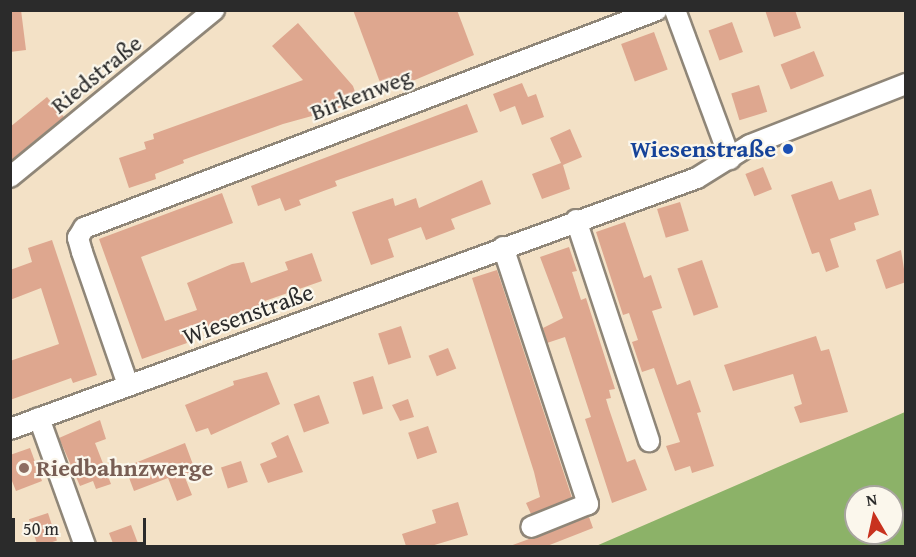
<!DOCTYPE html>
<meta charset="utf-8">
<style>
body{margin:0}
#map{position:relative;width:916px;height:557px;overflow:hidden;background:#f3e1c6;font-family:"Gentium Book Plus",serif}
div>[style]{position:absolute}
.forest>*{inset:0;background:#8cb268}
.building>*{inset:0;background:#dea78f;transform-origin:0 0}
.roads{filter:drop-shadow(2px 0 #8f8678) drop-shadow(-2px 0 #8f8678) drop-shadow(0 2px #8f8678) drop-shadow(0 -2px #8f8678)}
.minor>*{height:20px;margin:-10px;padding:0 10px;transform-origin:10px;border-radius:10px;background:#fff}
.dots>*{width:16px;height:16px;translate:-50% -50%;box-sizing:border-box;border:3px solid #fbf7ec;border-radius:50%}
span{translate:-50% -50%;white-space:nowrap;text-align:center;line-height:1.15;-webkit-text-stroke:4.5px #fbf7ec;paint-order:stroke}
.street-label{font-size:24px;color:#2b2b2b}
.transit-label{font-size:24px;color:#164399;font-weight:700}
.right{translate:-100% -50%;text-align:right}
.education-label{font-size:24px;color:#785e54;font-weight:700}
.left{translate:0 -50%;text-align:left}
.frame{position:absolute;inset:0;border:12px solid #2b2b2b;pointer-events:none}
.north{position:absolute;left:844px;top:485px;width:60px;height:60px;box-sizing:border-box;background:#fbf7ec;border:2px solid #a8a59f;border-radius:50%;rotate:351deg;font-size:16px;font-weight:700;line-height:24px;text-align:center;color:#2b2b2b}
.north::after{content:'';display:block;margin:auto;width:21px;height:27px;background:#c8321e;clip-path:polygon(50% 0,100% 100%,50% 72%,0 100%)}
.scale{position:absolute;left:12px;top:518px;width:134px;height:27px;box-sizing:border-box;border:3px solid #2b2b2b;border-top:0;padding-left:8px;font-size:18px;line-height:21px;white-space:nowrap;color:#2b2b2b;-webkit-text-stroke:4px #fbf7ec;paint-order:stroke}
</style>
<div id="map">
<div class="forest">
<i style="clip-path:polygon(evenodd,905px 412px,905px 546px,596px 546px,905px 412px,856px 497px,892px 497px,892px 533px,856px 533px,856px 497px)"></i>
</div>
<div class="building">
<i style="clip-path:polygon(10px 10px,21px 10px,26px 50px,10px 52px)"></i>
<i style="clip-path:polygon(353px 10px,457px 10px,474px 55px,384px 93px)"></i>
<i style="clip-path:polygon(765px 10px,795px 10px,801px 28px,774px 37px)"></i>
<i style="left:732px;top:22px;width:32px;height:25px;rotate:70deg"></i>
<i style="clip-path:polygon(298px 23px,353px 86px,359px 103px,283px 124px,183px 160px,184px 163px,155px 174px,156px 179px,129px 188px,119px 158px,146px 149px,144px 142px,154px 139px,153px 134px,303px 80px,272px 46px)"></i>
<i style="left:654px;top:32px;width:40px;height:35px;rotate:70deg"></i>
<i style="left:814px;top:51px;width:27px;height:36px;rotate:68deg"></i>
<i style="clip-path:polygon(522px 83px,528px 97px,536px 94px,544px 117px,522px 125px,515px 106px,500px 112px,493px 94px)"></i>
<i style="left:759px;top:85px;width:28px;height:29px;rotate:73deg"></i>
<i style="clip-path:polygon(47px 97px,64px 117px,10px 161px,10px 127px)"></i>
<i style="clip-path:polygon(467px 104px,478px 132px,335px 181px,337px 186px,299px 200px,301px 205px,285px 211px,280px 198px,258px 206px,251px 186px)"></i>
<i style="clip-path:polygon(570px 129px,582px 157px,563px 165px,570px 189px,542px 199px,532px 174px,561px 163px,550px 138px)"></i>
<i style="left:763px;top:167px;width:24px;height:19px;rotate:68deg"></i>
<i style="clip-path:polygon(482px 180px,491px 204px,451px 219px,455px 229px,426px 240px,421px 227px,388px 239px,394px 257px,371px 265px,352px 212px,393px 198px,395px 206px,416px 198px,419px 208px)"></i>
<i style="clip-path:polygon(832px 181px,839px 200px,871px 189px,879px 215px,854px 223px,856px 230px,830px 239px,839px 267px,826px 272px,819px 252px,812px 254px,791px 195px)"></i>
<i style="clip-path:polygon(222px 193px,233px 223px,141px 257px,165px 321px,197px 310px,187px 283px,232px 264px,244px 262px,251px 283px,288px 270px,285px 262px,312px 253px,322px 281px,259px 303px,261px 308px,250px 314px,184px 335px,187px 343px,142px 359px,99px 239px)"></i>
<i style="left:680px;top:202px;width:30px;height:24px;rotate:73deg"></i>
<i style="clip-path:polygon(625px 222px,644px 278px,651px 275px,662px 308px,652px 311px,677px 385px,690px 380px,701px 412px,697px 413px,714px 466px,692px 473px,690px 466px,675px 471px,666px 446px,680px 442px,654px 368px,642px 372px,632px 342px,638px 340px,629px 313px,623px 315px,596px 232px)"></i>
<i style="clip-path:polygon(52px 240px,97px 375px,73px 383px,71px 378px,10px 400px,10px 361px,59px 344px,41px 288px,10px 300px,10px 270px,32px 262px,28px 248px)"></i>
<i style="clip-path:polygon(569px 247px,577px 271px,572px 272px,581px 300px,586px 298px,615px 389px,609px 390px,611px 398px,606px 399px,609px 409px,627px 462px,635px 459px,647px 490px,612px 503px,585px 419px,591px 417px,565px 337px,547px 343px,543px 328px,563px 318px,540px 257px)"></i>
<i style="clip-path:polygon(901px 250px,906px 282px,886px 289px,876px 260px)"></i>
<i style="left:702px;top:260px;width:50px;height:26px;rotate:71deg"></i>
<i style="clip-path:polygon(497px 270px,572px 498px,531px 514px,526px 503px,540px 497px,534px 472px,472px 278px)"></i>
<i style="left:401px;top:326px;width:33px;height:24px;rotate:72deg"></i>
<i style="clip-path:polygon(816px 336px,821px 351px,829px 349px,848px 412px,800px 423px,794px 407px,802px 404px,793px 374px,733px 391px,724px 365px)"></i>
<i style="left:448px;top:348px;width:22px;height:21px;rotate:68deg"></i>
<i style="clip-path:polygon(267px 372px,280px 404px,211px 435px,208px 428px,196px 432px,185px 405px,234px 385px,233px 381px)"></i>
<i style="left:373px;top:376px;width:34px;height:21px;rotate:73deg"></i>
<i style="left:319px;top:395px;width:30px;height:27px;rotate:70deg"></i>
<i style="clip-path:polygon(408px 399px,414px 417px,400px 421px,392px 405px)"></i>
<i style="clip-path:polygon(100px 420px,106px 439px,95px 443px,111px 484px,96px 489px,93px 481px,80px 486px,59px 438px)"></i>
<i style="left:428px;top:426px;width:28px;height:21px;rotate:71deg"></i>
<i style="clip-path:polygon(288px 435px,303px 472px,268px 483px,260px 464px,277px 457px,271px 443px)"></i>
<i style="clip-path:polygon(185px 443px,195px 470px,184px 475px,192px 495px,177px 501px,168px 478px,134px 491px,125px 467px)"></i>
<i style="clip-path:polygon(30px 448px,42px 481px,16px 491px,10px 476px,10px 455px)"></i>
<i style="left:241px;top:461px;width:22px;height:21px;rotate:72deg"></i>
<i style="clip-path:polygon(458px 502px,468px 535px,431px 546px,406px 546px,402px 534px,436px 523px,432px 510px)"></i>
<i style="left:48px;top:513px;width:29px;height:20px;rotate:72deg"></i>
<i style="clip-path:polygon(589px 517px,593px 528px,547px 546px,510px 546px)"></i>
<i style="clip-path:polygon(131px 525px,139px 546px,114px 546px,109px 533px)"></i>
</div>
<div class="roads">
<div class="minor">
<i style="left:675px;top:10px;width:159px;rotate:69.7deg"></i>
<i style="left:10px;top:177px;width:264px;rotate:-39.3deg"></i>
<i style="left:576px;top:220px;width:233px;rotate:71.7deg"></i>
<i style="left:503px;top:247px;width:271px;rotate:71.7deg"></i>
<i style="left:588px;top:504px;width:61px;rotate:158deg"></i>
<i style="left:128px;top:385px;width:141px;rotate:-109.1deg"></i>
<i style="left:82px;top:252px;width:15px;rotate:-106deg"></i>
<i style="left:78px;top:238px;width:12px;rotate:-59deg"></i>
<i style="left:84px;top:228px;width:613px;rotate:-20.83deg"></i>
<i style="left:39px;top:418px;width:136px;rotate:70.2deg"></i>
<i style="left:10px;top:429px;width:731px;rotate:-20.07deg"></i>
<i style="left:697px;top:178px;width:62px;rotate:-31.9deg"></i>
<i style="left:750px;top:145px;width:168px;rotate:-21.4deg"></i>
</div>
</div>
<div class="dots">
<i style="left:788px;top:149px;background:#1a4fb4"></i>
<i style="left:24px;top:468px;background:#8d6e63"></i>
</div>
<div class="street-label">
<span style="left:96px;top:74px;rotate:-39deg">Riedstraße</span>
<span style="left:361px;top:94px;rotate:-21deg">Birkenweg</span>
<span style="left:248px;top:314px;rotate:-20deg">Wiesenstraße</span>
</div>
<div class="transit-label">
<span class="right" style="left:776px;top:149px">Wiesenstraße</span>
</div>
<div class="education-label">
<span class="left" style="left:36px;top:468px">Riedbahnzwerge</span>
</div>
<div class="frame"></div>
<div class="north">N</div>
<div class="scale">50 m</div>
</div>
